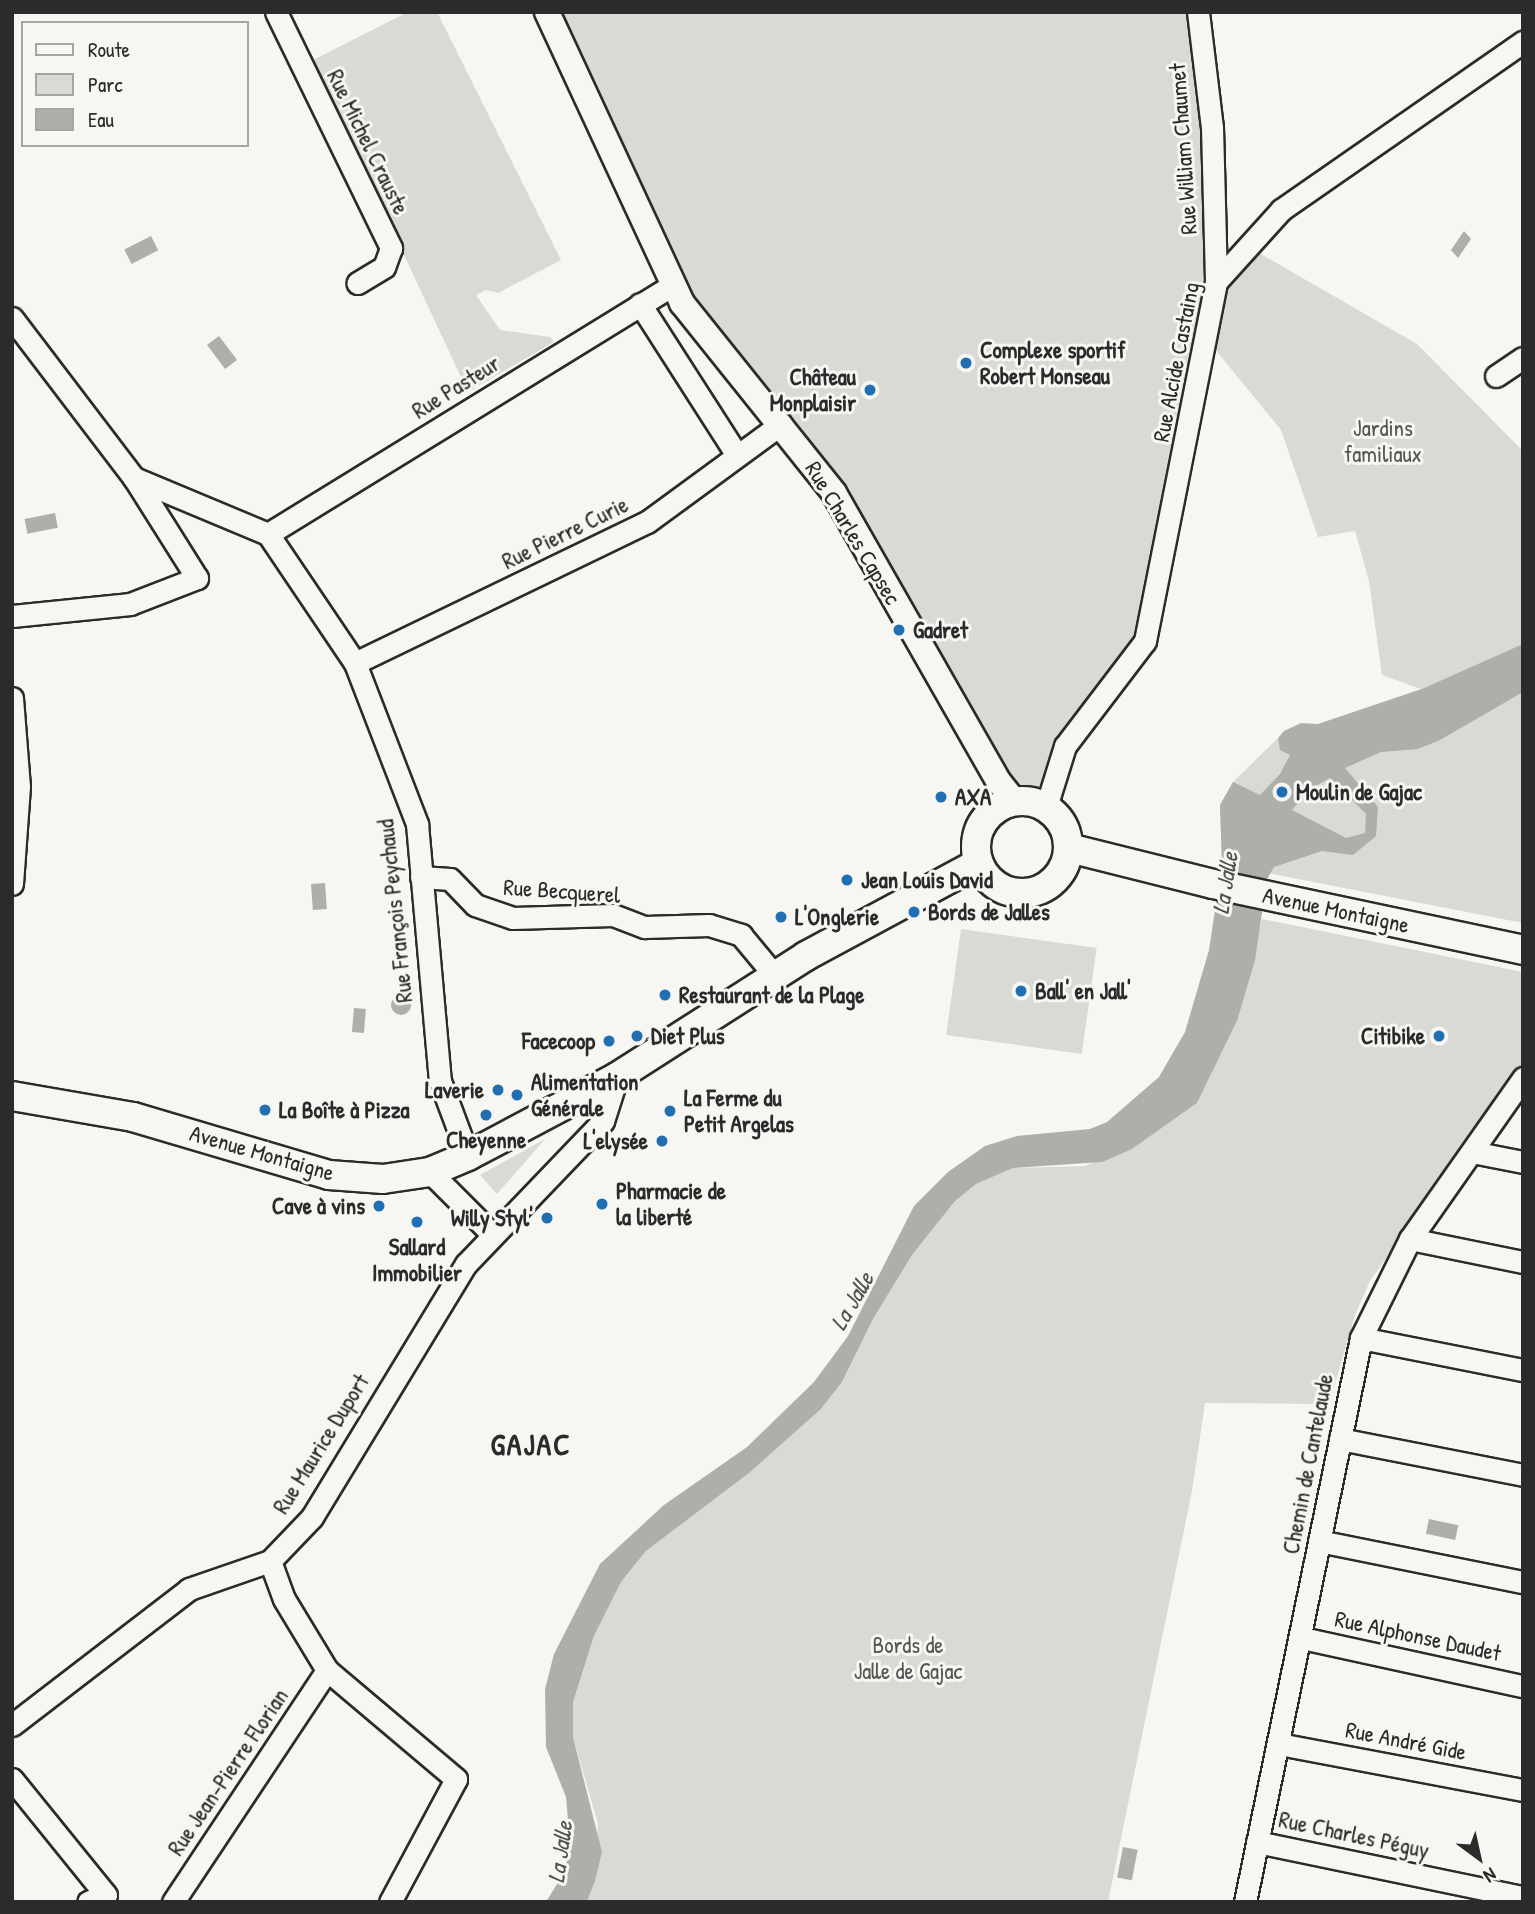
<!DOCTYPE html>
<meta charset="utf-8">
<style>
body{margin:0}
#map{position:relative;width:1535px;height:1914px;overflow:hidden;background:#f6f6f2;font-family:"Patrick Hand",sans-serif}
div>[style]{position:absolute}
.green>*{inset:0;background:#d9d9d5;transform-origin:0 0}
.water>*{inset:0;background:#aeaeab;transform-origin:0 0}
.round{border-radius:50%}
.roads{filter:drop-shadow(2px 0 #2b2b2b) drop-shadow(-2px 0 #2b2b2b) drop-shadow(0 2px #2b2b2b) drop-shadow(0 -2px #2b2b2b)}
.minor>*{height:21px;margin:-10.5px;padding:0 10.5px;transform-origin:10.5px;border-radius:10.5px;background:#f6f6f2}
.tertiary>*{height:24px;margin:-12px;padding:0 12px;transform-origin:12px;border-radius:12px;background:#f6f6f2}
.secondary>*{height:28px;margin:-14px;padding:0 14px;transform-origin:14px;border-radius:14px;background:#f6f6f2}
.secondary>.ring{margin:-14px;padding:0;box-sizing:content-box;background:none;border:28px solid #f6f6f2;border-radius:50%}
.dots>*{width:19px;height:19px;translate:-50% -50%;box-sizing:border-box;border:4px solid #f6f6f2;border-radius:50%}
span{translate:-50% -50%;white-space:nowrap;text-align:center;line-height:1.15;-webkit-text-stroke:6px #f6f6f2;paint-order:stroke}
.street-label{font-size:23px;color:#2b2b2b}
.poi-label{font-size:23px;color:#2b2b2b;font-weight:700}
.left{translate:0 -50%;text-align:left}
.right{translate:-100% -50%;text-align:right}
.park-label{font-size:23px;color:#565656}
.water-label{font-size:24px;color:#525251;font-style:italic}
.district-label{font-size:30px;color:#2b2b2b;font-weight:700;letter-spacing:2px}
.frame{position:absolute;inset:0;border:14px solid #2b2b2b;pointer-events:none}
.legend{position:absolute;left:21px;top:21px;width:228px;height:126px;box-sizing:border-box;background:#f6f6f2;border:2px solid #a5a5a2;margin:0;padding:9px 12px;list-style:none;font-size:21px;color:#2b2b2b}
.legend li{display:flex;align-items:center;gap:14px;height:35px}
.legend b{width:35px;border:2px solid #a5a5a2}
.north{position:absolute;left:1444px;top:1823px;width:70px;height:70px;-webkit-text-stroke:5px #f6f6f2;paint-order:stroke;rotate:147deg;font-size:19px;font-weight:700;line-height:28px;text-align:center;color:#2b2b2b}
.north::after{content:'';display:block;margin:auto;width:24px;height:32px;background:#2b2b2b;clip-path:polygon(50% 0,100% 100%,50% 72%,0 100%)}
</style>
<div id="map">
<div class="green">
<i style="clip-path:polygon(408px 12px,437px 12px,561px 260px,498px 293px,486px 290px,476px 295px,500px 330px,550px 337px,554px 342px,468px 392px,313px 60px)"></i>
<i style="clip-path:polygon(547px 12px,1198px 12px,1216px 282px,1145px 641px,1087px 720px,1046px 807px,1015px 802px,834px 493px,682px 303px)"></i>
<i style="clip-path:polygon(1259px 253px,1417px 344px,1523px 451px,1523px 923px,1222px 864px,1220px 805px,1233px 782px,1278px 738px,1421px 689px,1382px 675px,1369px 581px,1355px 531px,1318px 537px,1281px 430px,1214px 348px,1227px 288px)"></i>
<i style="clip-path:polygon(1262px 919px,1523px 972px,1523px 1062px,1370px 1281px,1355px 1315px,1329px 1404px,1205px 1403px,1192px 1491px,1108px 1902px,587px 1902px,595px 1881px,598px 1824px,573px 1737px,573px 1702px,594px 1636px,621px 1582px,646px 1551px,749px 1473px,821px 1409px,842px 1382px,873px 1319px,912px 1255px,955px 1201px,976px 1184px,1013px 1168px,1084px 1166px,1132px 1149px,1197px 1103px,1237px 1021px)"></i>
<i style="left:961px;top:929px;width:137px;height:107px;rotate:8deg"></i>
<i style="clip-path:polygon(545px 1139px,497px 1194px,480px 1175px)"></i>
</div>
<div class="water">
<i style="clip-path:polygon(1464px 231px,1471px 239px,1458px 258px,1451px 250px)"></i>
<i style="left:151px;top:236px;width:16px;height:30px;rotate:63deg"></i>
<i style="left:219px;top:336px;width:30px;height:15px;rotate:53deg"></i>
<i style="left:55px;top:513px;width:15px;height:31px;rotate:79deg"></i>
<i style="clip-path:polygon(evenodd,1523px 644px,1523px 692px,1440px 740px,1418px 749px,1381px 752px,1345px 768px,1378px 807px,1376px 836px,1353px 855px,1322px 851px,1274px 867px,1267px 879px,1255px 960px,1237px 1021px,1197px 1103px,1132px 1149px,1102px 1162px,1013px 1168px,976px 1184px,955px 1201px,912px 1255px,873px 1319px,842px 1382px,821px 1409px,749px 1473px,646px 1551px,621px 1582px,594px 1636px,573px 1702px,573px 1737px,602px 1852px,595px 1881px,587px 1902px,546px 1902px,565px 1871px,570px 1843px,566px 1797px,546px 1747px,545px 1689px,554px 1654px,600px 1564px,664px 1505px,747px 1447px,814px 1382px,848px 1336px,914px 1206px,948px 1172px,985px 1146px,1017px 1136px,1090px 1129px,1107px 1122px,1159px 1077px,1185px 1032px,1209px 950px,1222px 864px,1220px 805px,1233px 782px,1260px 795px,1280px 774px,1290px 755px,1280px 750px,1278px 738px,1284px 731px,1301px 723px,1318px 724px,1422px 689px,1523px 644px,1330px 778px,1366px 814px,1365px 833px,1346px 838px,1292px 810px,1310px 789px,1330px 778px)"></i>
<i style="left:325px;top:883px;width:26px;height:14px;rotate:86deg"></i>
<i class="round" style="left:391px;top:995px;width:20px;height:20px"></i>
<i style="left:354px;top:1008px;width:12px;height:24px;rotate:5deg"></i>
<i style="left:1429px;top:1519px;width:30px;height:15px;rotate:12deg"></i>
<i style="left:1123px;top:1847px;width:15px;height:31px;rotate:11deg"></i>
</div>
<div class="roads">
<div class="minor">
<i style="left:276px;top:12px;width:263px;rotate:64deg"></i>
<i style="left:391px;top:248px;width:20px;rotate:110deg"></i>
<i style="left:384px;top:267px;width:31px;rotate:149deg"></i>
<i style="left:1198px;top:12px;width:116px;rotate:83.1deg"></i>
<i style="left:1212px;top:127px;width:155px;rotate:88.5deg"></i>
<i style="left:640px;top:304px;width:179px;rotate:57.3deg"></i>
<i style="left:12px;top:318px;width:201px;rotate:52.7deg"></i>
<i style="left:134px;top:478px;width:145px;rotate:22.7deg"></i>
<i style="left:268px;top:534px;width:156px;rotate:56deg"></i>
<i style="left:355px;top:663px;width:173px;rotate:68.9deg"></i>
<i style="left:417px;top:824px;width:258px;rotate:84.9deg"></i>
<i style="left:440px;top:1081px;width:80px;rotate:69.5deg"></i>
<i style="left:1496px;top:376px;width:32px;rotate:-34deg"></i>
<i style="left:268px;top:534px;width:475px;rotate:-31.6deg"></i>
<i style="left:12px;top:616px;width:119px;rotate:-5.8deg"></i>
<i style="left:130px;top:604px;width:72px;rotate:-21.2deg"></i>
<i style="left:197px;top:578px;width:118px;rotate:-122.2deg"></i>
<i style="left:355px;top:663px;width:324px;rotate:-25.8deg"></i>
<i style="left:647px;top:522px;width:166px;rotate:-36.2deg"></i>
<i style="left:12px;top:698px;width:88px;rotate:85.5deg"></i>
<i style="left:19px;top:786px;width:98px;rotate:94.1deg"></i>
<i style="left:1046px;top:807px;width:64px;rotate:-72.7deg"></i>
<i style="left:1065px;top:746px;width:132px;rotate:-52.7deg"></i>
<i style="left:1145px;top:641px;width:366px;rotate:-78.8deg"></i>
<i style="left:1216px;top:282px;width:97px;rotate:-47.9deg"></i>
<i style="left:1281px;top:210px;width:295px;rotate:-34.8deg"></i>
<i style="left:421px;top:877px;width:29px;rotate:4deg"></i>
<i style="left:450px;top:879px;width:36px;rotate:46deg"></i>
<i style="left:475px;top:905px;width:40px;rotate:18.9deg"></i>
<i style="left:513px;top:918px;width:100px;rotate:-1.7deg"></i>
<i style="left:613px;top:915px;width:34px;rotate:21deg"></i>
<i style="left:645px;top:927px;width:64px;rotate:-1.8deg"></i>
<i style="left:709px;top:925px;width:34px;rotate:17deg"></i>
<i style="left:741px;top:935px;width:53px;rotate:50.3deg"></i>
<i style="left:1472px;top:1152px;width:52px;rotate:11.1deg"></i>
<i style="left:430px;top:1172px;width:89px;rotate:45deg"></i>
<i style="left:1410px;top:1239px;width:115px;rotate:11.5deg"></i>
<i style="left:1361px;top:1338px;width:165px;rotate:11.2deg"></i>
<i style="left:1340px;top:1439px;width:187px;rotate:11.1deg"></i>
<i style="left:1319px;top:1541px;width:208px;rotate:11.4deg"></i>
<i style="left:270px;top:1561px;width:40px;rotate:69.8deg"></i>
<i style="left:284px;top:1599px;width:83px;rotate:58.8deg"></i>
<i style="left:327px;top:1670px;width:169px;rotate:40.2deg"></i>
<i style="left:456px;top:1779px;width:140px;rotate:118.2deg"></i>
<i style="left:1302px;top:1638px;width:226px;rotate:12.3deg"></i>
<i style="left:12px;top:1725px;width:223px;rotate:-37.5deg"></i>
<i style="left:189px;top:1589px;width:86px;rotate:-19.1deg"></i>
<i style="left:270px;top:1561px;width:61px;rotate:-46.3deg"></i>
<i style="left:312px;top:1517px;width:296px;rotate:-58.7deg"></i>
<i style="left:466px;top:1264px;width:198px;rotate:-46.2deg"></i>
<i style="left:603px;top:1121px;width:46px;rotate:-72.3deg"></i>
<i style="left:1279px;top:1744px;width:248px;rotate:10.7deg"></i>
<i style="left:12px;top:1779px;width:149px;rotate:51deg"></i>
<i style="left:106px;top:1895px;width:19px;rotate:159deg"></i>
<i style="left:1257px;top:1842px;width:272px;rotate:11.7deg"></i>
<i style="left:173px;top:1902px;width:278px;rotate:-56.4deg"></i>
<i style="left:1245px;top:1902px;width:576px;rotate:-78.38deg"></i>
<i style="left:1361px;top:1338px;width:110px;rotate:-63.7deg"></i>
<i style="left:1410px;top:1239px;width:197px;rotate:-54.9deg"></i>
</div>
<div class="tertiary">
<i style="left:547px;top:12px;width:321px;rotate:65.1deg"></i>
<i style="left:682px;top:303px;width:243px;rotate:51.3deg"></i>
<i style="left:834px;top:493px;width:333px;rotate:60.3deg"></i>
<i style="left:999px;top:782px;width:26px;rotate:51deg"></i>
</div>
<div class="secondary">
<i class="ring" style="left:976px;top:801px;width:64px;height:64px"></i>
<i style="left:1069px;top:848px;width:148px;rotate:14deg"></i>
<i style="left:1213px;top:884px;width:317px;rotate:12deg"></i>
<i style="left:12px;top:1096px;width:123px;rotate:9.8deg"></i>
<i style="left:133px;top:1117px;width:204px;rotate:16.5deg"></i>
<i style="left:329px;top:1175px;width:54px;rotate:4.2deg"></i>
<i style="left:383px;top:1179px;width:48px;rotate:-8.5deg"></i>
<i style="left:430px;top:1172px;width:41px;rotate:-22.8deg"></i>
<i style="left:468px;top:1156px;width:169px;rotate:-27.9deg"></i>
<i style="left:617px;top:1077px;width:224px;rotate:-32.6deg"></i>
<i style="left:806px;top:956px;width:196px;rotate:-28.3deg"></i>
</div>
</div>
<div class="dots">
<i style="left:966px;top:363px;background:#1f6fb2"></i>
<i style="left:870px;top:390px;background:#1f6fb2"></i>
<i style="left:899px;top:630px;background:#1f6fb2"></i>
<i style="left:1282px;top:792px;background:#1f6fb2"></i>
<i style="left:941px;top:797px;background:#1f6fb2"></i>
<i style="left:847px;top:880px;background:#1f6fb2"></i>
<i style="left:914px;top:912px;background:#1f6fb2"></i>
<i style="left:781px;top:917px;background:#1f6fb2"></i>
<i style="left:1021px;top:991px;background:#1f6fb2"></i>
<i style="left:665px;top:995px;background:#1f6fb2"></i>
<i style="left:637px;top:1036px;background:#1f6fb2"></i>
<i style="left:1439px;top:1036px;background:#1f6fb2"></i>
<i style="left:609px;top:1041px;background:#1f6fb2"></i>
<i style="left:498px;top:1090px;background:#1f6fb2"></i>
<i style="left:517px;top:1095px;background:#1f6fb2"></i>
<i style="left:265px;top:1110px;background:#1f6fb2"></i>
<i style="left:670px;top:1111px;background:#1f6fb2"></i>
<i style="left:486px;top:1115px;background:#1f6fb2"></i>
<i style="left:662px;top:1141px;background:#1f6fb2"></i>
<i style="left:602px;top:1204px;background:#1f6fb2"></i>
<i style="left:379px;top:1206px;background:#1f6fb2"></i>
<i style="left:547px;top:1218px;background:#1f6fb2"></i>
<i style="left:417px;top:1222px;background:#1f6fb2"></i>
</div>
<div class="street-label">
<span style="left:368px;top:142px;rotate:64deg">Rue Michel Crauste</span>
<span style="left:1183px;top:149px;rotate:-94deg">Rue William Chaumet</span>
<span style="left:1176px;top:362px;rotate:-79deg">Rue Alcide Castaing</span>
<span style="left:456px;top:387px;rotate:-32deg">Rue Pasteur</span>
<span style="left:565px;top:533px;rotate:-26deg">Rue Pierre Curie</span>
<span style="left:853px;top:533px;rotate:59deg">Rue Charles Capsec</span>
<span style="left:562px;top:891px;rotate:4deg">Rue Becquerel</span>
<span style="left:1336px;top:910px;rotate:12deg">Avenue Montaigne</span>
<span style="left:395px;top:911px;rotate:-96deg">Rue François Peychaud</span>
<span style="left:262px;top:1153px;rotate:16deg">Avenue Montaigne</span>
<span style="left:321px;top:1444px;rotate:-58deg">Rue Maurice Duport</span>
<span style="left:1308px;top:1464px;rotate:-79deg">Chemin de Cantelaude</span>
<span style="left:1418px;top:1636px;rotate:12deg">Rue Alphonse Daudet</span>
<span style="left:1406px;top:1741px;rotate:11deg">Rue André Gide</span>
<span style="left:228px;top:1772px;rotate:-56deg">Rue Jean-Pierre Florian</span>
<span style="left:1354px;top:1835px;rotate:12deg">Rue Charles Péguy</span>
</div>
<div class="poi-label">
<span class="left" style="left:980px;top:363px">Complexe sportif<br>Robert Monseau</span>
<span class="right" style="left:856px;top:390px">Château<br>Monplaisir</span>
<span class="left" style="left:913px;top:630px">Gadret</span>
<span class="left" style="left:1296px;top:792px">Moulin de Gajac</span>
<span class="left" style="left:955px;top:797px">AXA</span>
<span class="left" style="left:861px;top:880px">Jean Louis David</span>
<span class="left" style="left:928px;top:912px">Bords de Jalles</span>
<span class="left" style="left:795px;top:917px">L'Onglerie</span>
<span class="left" style="left:1035px;top:991px">Ball' en Jall'</span>
<span class="left" style="left:679px;top:995px">Restaurant de la Plage</span>
<span class="left" style="left:651px;top:1036px">Diet Plus</span>
<span class="right" style="left:1425px;top:1036px">Citibike</span>
<span class="right" style="left:595px;top:1041px">Facecoop</span>
<span class="left" style="left:531px;top:1095px">Alimentation<br>Générale</span>
<span class="right" style="left:484px;top:1090px">Laverie</span>
<span class="left" style="left:684px;top:1111px">La Ferme du<br>Petit Argelas</span>
<span class="left" style="left:279px;top:1110px">La Boîte à Pizza</span>
<span style="left:486px;top:1140px">Cheyenne</span>
<span class="right" style="left:648px;top:1141px">L'elysée</span>
<span class="left" style="left:616px;top:1204px">Pharmacie de<br>la liberté</span>
<span class="right" style="left:365px;top:1206px">Cave à vins</span>
<span class="right" style="left:533px;top:1218px">Willy Styl'</span>
<span style="left:417px;top:1260px">Sallard<br>Immobilier</span>
</div>
<div class="park-label">
<span style="left:1383px;top:441px">Jardins<br>familiaux</span>
<span style="left:908px;top:1658px">Bords de<br>Jalle de Gajac</span>
</div>
<div class="water-label">
<span style="left:1225px;top:883px;rotate:-81deg">La Jalle</span>
<span style="left:852px;top:1301px;rotate:-60deg">La Jalle</span>
<span style="left:560px;top:1852px;rotate:-82deg">La Jalle</span>
</div>
<div class="district-label">
<span style="left:531px;top:1444px">GAJAC</span>
</div>
<div class="frame"></div>
<ul class="legend">
<li><b style="height:9px;background:#f6f6f2"></b>Route</li>
<li><b style="height:19px;background:#d9d9d5"></b>Parc</li>
<li><b style="height:19px;background:#aeaeab"></b>Eau</li>
</ul>
<div class="north">N</div>
</div>
